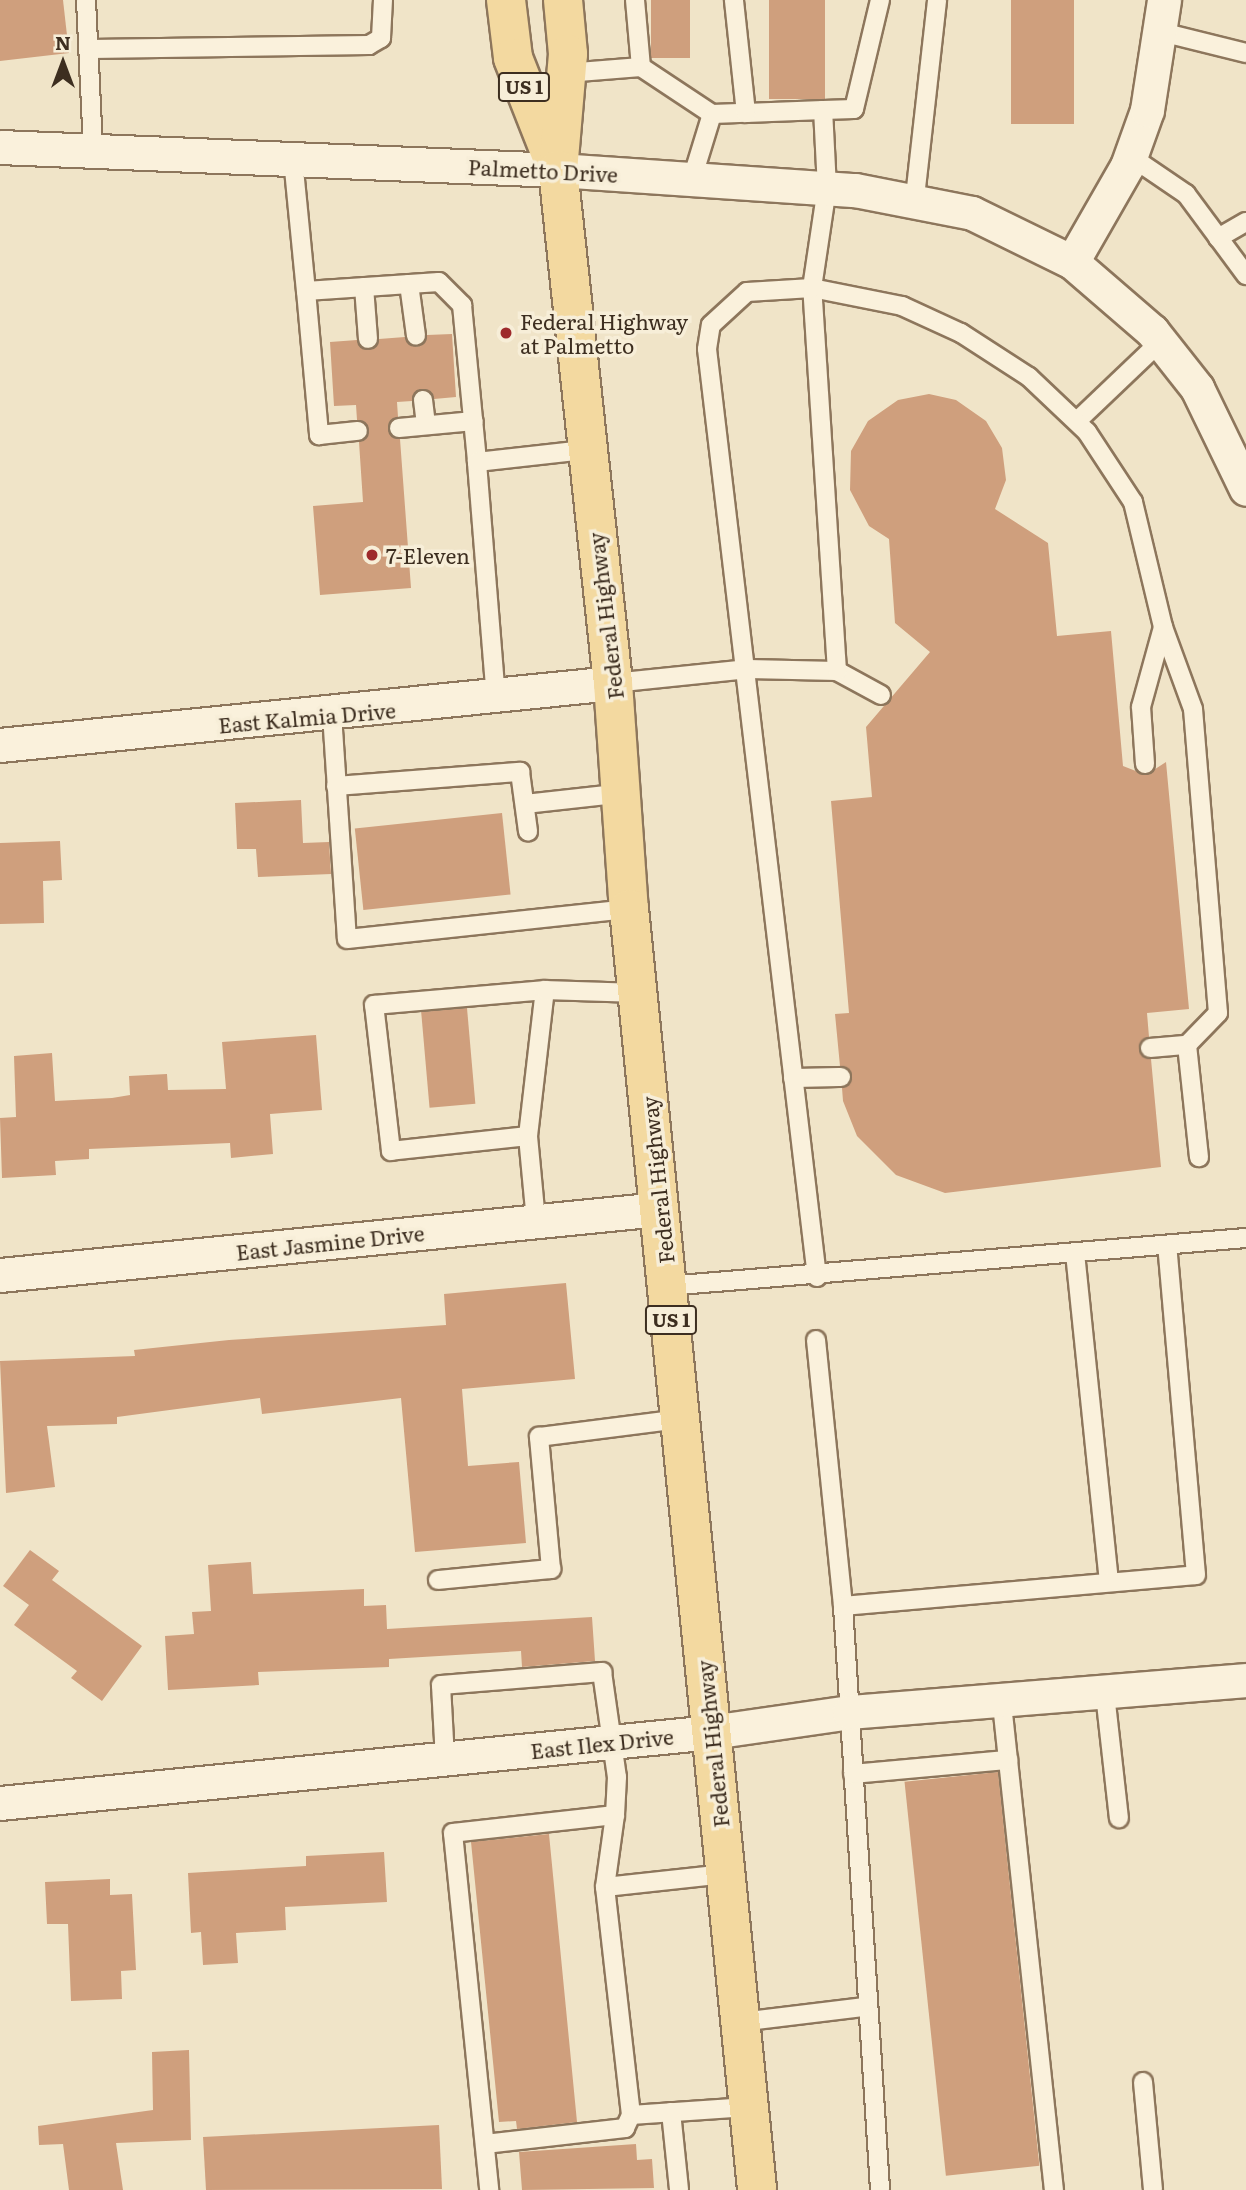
<!DOCTYPE html>
<style>
body{margin:0}
#map{position:relative;width:1246px;height:2190px;overflow:hidden;background:#f0e4c8;font-family:Literata,serif}
div>[style]{position:absolute}
.building>*{inset:0;background:#cf9f7d;transform-origin:0 0}
.roads{filter:drop-shadow(2px 0 #8d765c) drop-shadow(-2px 0 #8d765c) drop-shadow(0 2px #8d765c) drop-shadow(0 -2px #8d765c)}
.lane>*{height:18px;margin:-9px;padding:0 9px;transform-origin:9px;border-radius:9px;background:#faf1dc}
.street>*{height:33px;margin:-16.5px;padding:0 16.5px;transform-origin:16.5px;border-radius:16.5px;background:#faf1dc}
.primary>*{height:38px;margin:-19px;padding:0 19px;transform-origin:19px;border-radius:19px;background:#f3d9a0}
.dots>*{width:19px;height:19px;translate:-50% -50%;box-sizing:border-box;border:4px solid #f7eed8;border-radius:50%}
span{translate:-50% -50%;white-space:nowrap;text-align:center;line-height:1.15;-webkit-text-stroke:7px #f7eed8;paint-order:stroke}
.shield-label span{padding:2px 5px;background:#f7eed8;border:2px solid;border-radius:5px;-webkit-text-stroke-width:0}
.shield-label{font-size:19px;color:#3d2e20;font-weight:700}
.street-label{font-size:21px;color:#3d2e20}
.poi-label{font-size:21px;color:#3d2e20}
.left{translate:0 -50%;text-align:left}
.north{position:absolute;left:28px;top:28px;width:70px;height:70px;-webkit-text-stroke:5px #f7eed8;paint-order:stroke;rotate:0deg;font-size:19px;font-weight:700;line-height:28px;text-align:center;color:#3d2e20}
.north::after{content:'';display:block;margin:auto;width:24px;height:32px;background:#3d2e20;clip-path:polygon(50% 0,100% 100%,50% 72%,0 100%)}
</style>
<div id="map">
<div class="building">
<i style="clip-path:polygon(0 0,63px 0,69px 53px,0 61px)"></i>
<i style="left:651px;top:0;width:39px;height:58px"></i>
<i style="left:769px;top:0;width:56px;height:99px"></i>
<i style="left:1011px;top:0;width:63px;height:124px"></i>
<i style="clip-path:polygon(452px 334px,456px 397px,434px 399px,428px 390px,417px 391px,412px 401px,397px 402px,398px 417px,388px 428px,400px 439px,411px 588px,320px 595px,313px 506px,363px 502px,359px 442px,369px 431px,357px 420px,356px 405px,334px 406px,330px 342px,357px 340px,368px 350px,379px 339px,405px 337px,417px 347px,427px 335px)"></i>
<i style="clip-path:polygon(929px 394px,956px 400px,986px 421px,1002px 448px,1006px 480px,995px 509px,1048px 543px,1057px 636px,1111px 631px,1123px 766px,1146px 775px,1166px 762px,1189px 1009px,1147px 1013px,1149px 1037px,1139px 1048px,1151px 1059px,1161px 1167px,945px 1193px,896px 1175px,857px 1136px,843px 1101px,842px 1088px,852px 1076px,840px 1066px,835px 1014px,849px 1013px,831px 801px,872px 797px,866px 727px,930px 652px,895px 623px,889px 539px,869px 526px,850px 490px,851px 451px,868px 421px,898px 400px)"></i>
<i style="clip-path:polygon(301px 800px,303px 843px,329px 842px,331px 874px,258px 877px,256px 849px,237px 849px,235px 803px)"></i>
<i style="left:502px;top:813px;width:82px;height:148px;rotate:84deg"></i>
<i style="clip-path:polygon(60px 841px,62px 880px,43px 881px,44px 923px,0 924px,0 843px)"></i>
<i style="left:467px;top:1008px;width:96px;height:46px;rotate:85deg"></i>
<i style="clip-path:polygon(316px 1035px,322px 1110px,270px 1114px,273px 1154px,231px 1158px,230px 1143px,89px 1149px,89px 1159px,55px 1161px,56px 1175px,2px 1178px,0 1118px,16px 1117px,14px 1056px,52px 1053px,55px 1101px,112px 1098px,130px 1095px,129px 1076px,167px 1074px,168px 1090px,226px 1089px,222px 1042px)"></i>
<i style="clip-path:polygon(566px 1283px,575px 1379px,462px 1389px,468px 1466px,519px 1462px,526px 1543px,415px 1552px,401px 1398px,262px 1414px,260px 1398px,117px 1417px,117px 1424px,47px 1426px,55px 1487px,6px 1493px,0 1361px,135px 1356px,134px 1350px,229px 1340px,446px 1325px,444px 1294px)"></i>
<i style="clip-path:polygon(30px 1550px,59px 1571px,52px 1580px,142px 1646px,102px 1701px,71px 1678px,77px 1671px,14px 1625px,29px 1605px,3px 1586px)"></i>
<i style="clip-path:polygon(251px 1562px,253px 1594px,364px 1589px,364px 1606px,386px 1605px,387px 1629px,592px 1617px,595px 1661px,522px 1667px,521px 1651px,389px 1659px,389px 1667px,258px 1672px,259px 1685px,168px 1690px,165px 1636px,194px 1634px,192px 1612px,211px 1611px,208px 1565px)"></i>
<i style="left:998px;top:1772px;width:396px;height:94px;rotate:84deg"></i>
<i style="clip-path:polygon(549px 1834px,577px 2122px,517px 2129px,516px 2121px,499px 2122px,471px 1842px)"></i>
<i style="clip-path:polygon(384px 1852px,387px 1902px,285px 1907px,286px 1930px,236px 1933px,238px 1963px,203px 1965px,201px 1932px,191px 1933px,188px 1873px,306px 1866px,306px 1856px)"></i>
<i style="clip-path:polygon(110px 1879px,110px 1895px,132px 1894px,136px 1970px,121px 1971px,122px 1999px,71px 2001px,68px 1924px,47px 1924px,45px 1882px)"></i>
<i style="clip-path:polygon(189px 2050px,191px 2140px,116px 2143px,123px 2190px,69px 2190px,63px 2144px,39px 2145px,38px 2126px,153px 2110px,152px 2052px)"></i>
<i style="clip-path:polygon(439px 2125px,442px 2189px,206px 2190px,203px 2137px)"></i>
<i style="clip-path:polygon(636px 2144px,637px 2160px,652px 2159px,654px 2188px,522px 2190px,519px 2152px)"></i>
</div>
<div class="roads">
<div class="lane">
<i style="left:86px;top:0;width:150px;rotate:87.3deg"></i>
<i style="left:635px;top:0;width:67px;rotate:84.9deg"></i>
<i style="left:641px;top:67px;width:85px;rotate:33.5deg"></i>
<i style="left:1161px;top:32px;width:88px;rotate:13.9deg"></i>
<i style="left:91px;top:49px;width:278px;rotate:-0.8deg"></i>
<i style="left:369px;top:45px;width:14px;rotate:-30deg"></i>
<i style="left:381px;top:38px;width:38px;rotate:-87deg"></i>
<i style="left:566px;top:73px;width:75px;rotate:-4.6deg"></i>
<i style="left:746px;top:113px;width:77px;rotate:-2.2deg"></i>
<i style="left:1130px;top:156px;width:68px;rotate:34.2deg"></i>
<i style="left:1186px;top:194px;width:101px;rotate:53.5deg"></i>
<i style="left:293px;top:159px;width:133px;rotate:84.4deg"></i>
<i style="left:306px;top:291px;width:133px;rotate:-3.9deg"></i>
<i style="left:439px;top:282px;width:33px;rotate:45deg"></i>
<i style="left:462px;top:305px;width:158px;rotate:84.5deg"></i>
<i style="left:692px;top:179px;width:68px;rotate:-72.9deg"></i>
<i style="left:712px;top:114px;width:34px;rotate:-2deg"></i>
<i style="left:746px;top:113px;width:114px;rotate:-96.1deg"></i>
<i style="left:915px;top:197px;width:198px;rotate:-83.6deg"></i>
<i style="left:1218px;top:238px;width:32px;rotate:-30deg"></i>
<i style="left:409px;top:284px;width:52px;rotate:82.3deg"></i>
<i style="left:364px;top:287px;width:52px;rotate:85.6deg"></i>
<i style="left:306px;top:291px;width:145px;rotate:84.8deg"></i>
<i style="left:319px;top:435px;width:39px;rotate:-6deg"></i>
<i style="left:423px;top:400px;width:25px;rotate:83deg"></i>
<i style="left:1077px;top:421px;width:116px;rotate:-43.6deg"></i>
<i style="left:399px;top:428px;width:75px;rotate:-5.3deg"></i>
<i style="left:837px;top:671px;width:50px;rotate:28.6deg"></i>
<i style="left:613px;top:683px;width:136px;rotate:-5.9deg"></i>
<i style="left:748px;top:669px;width:89px;rotate:1.3deg"></i>
<i style="left:837px;top:671px;width:384px;rotate:-93.7deg"></i>
<i style="left:812px;top:288px;width:92px;rotate:11.3deg"></i>
<i style="left:902px;top:306px;width:65px;rotate:24.6deg"></i>
<i style="left:961px;top:333px;width:81px;rotate:32.9deg"></i>
<i style="left:1029px;top:377px;width:80px;rotate:43.5deg"></i>
<i style="left:1087px;top:432px;width:84px;rotate:56.7deg"></i>
<i style="left:1133px;top:502px;width:129px;rotate:76.5deg"></i>
<i style="left:1163px;top:627px;width:87px;rotate:69.9deg"></i>
<i style="left:1193px;top:709px;width:305px;rotate:85.3deg"></i>
<i style="left:1218px;top:1013px;width:45px;rotate:134.1deg"></i>
<i style="left:1187px;top:1045px;width:113px;rotate:83.9deg"></i>
<i style="left:496px;top:699px;width:238px;rotate:-94.6deg"></i>
<i style="left:477px;top:462px;width:108px;rotate:-6.4deg"></i>
<i style="left:332px;top:714px;width:225px;rotate:86.2deg"></i>
<i style="left:347px;top:939px;width:284px;rotate:-6.1deg"></i>
<i style="left:1145px;top:764px;width:57px;rotate:-94deg"></i>
<i style="left:1141px;top:707px;width:83px;rotate:-74.6deg"></i>
<i style="left:336px;top:786px;width:185px;rotate:-4.4deg"></i>
<i style="left:520px;top:772px;width:60px;rotate:82.3deg"></i>
<i style="left:525px;top:804px;width:100px;rotate:-6.3deg"></i>
<i style="left:1150px;top:1048px;width:37px;rotate:-5deg"></i>
<i style="left:793px;top:1078px;width:48px;rotate:-1.2deg"></i>
<i style="left:528px;top:1136px;width:138px;rotate:173.8deg"></i>
<i style="left:391px;top:1151px;width:147px;rotate:-96.6deg"></i>
<i style="left:374px;top:1005px;width:172px;rotate:-5deg"></i>
<i style="left:536px;top:1221px;width:85px;rotate:-95.4deg"></i>
<i style="left:528px;top:1136px;width:147px;rotate:-83.4deg"></i>
<i style="left:545px;top:990px;width:93px;rotate:1.8deg"></i>
<i style="left:1075px;top:1253px;width:329px;rotate:84.1deg"></i>
<i style="left:817px;top:1277px;width:934px;rotate:-96.76deg"></i>
<i style="left:707px;top:349px;width:24px;rotate:-81deg"></i>
<i style="left:711px;top:325px;width:49px;rotate:-42.5deg"></i>
<i style="left:747px;top:292px;width:65px;rotate:-3.5deg"></i>
<i style="left:812px;top:288px;width:101px;rotate:-81.5deg"></i>
<i style="left:827px;top:188px;width:78px;rotate:-92.9deg"></i>
<i style="left:823px;top:110px;width:31px;rotate:-2deg"></i>
<i style="left:854px;top:109px;width:112px;rotate:-76.6deg"></i>
<i style="left:667px;top:1286px;width:581px;rotate:-4.74deg"></i>
<i style="left:816px;top:1340px;width:267px;rotate:84.2deg"></i>
<i style="left:843px;top:1606px;width:585px;rotate:86.37deg"></i>
<i style="left:438px;top:1580px;width:114px;rotate:-5.6deg"></i>
<i style="left:551px;top:1569px;width:133px;rotate:-95.2deg"></i>
<i style="left:539px;top:1437px;width:142px;rotate:-7.3deg"></i>
<i style="left:843px;top:1606px;width:354px;rotate:-5deg"></i>
<i style="left:1196px;top:1575px;width:331px;rotate:-95deg"></i>
<i style="left:1105px;top:1694px;width:125px;rotate:83.6deg"></i>
<i style="left:1002px;top:1704px;width:489px;rotate:83.9deg"></i>
<i style="left:445px;top:1759px;width:74px;rotate:-93.1deg"></i>
<i style="left:441px;top:1685px;width:162px;rotate:-4.6deg"></i>
<i style="left:602px;top:1672px;width:106px;rotate:81.9deg"></i>
<i style="left:617px;top:1777px;width:38px;rotate:93deg"></i>
<i style="left:615px;top:1815px;width:163px;rotate:173.7deg"></i>
<i style="left:453px;top:1833px;width:359px;rotate:84.2deg"></i>
<i style="left:853px;top:1774px;width:156px;rotate:-5.2deg"></i>
<i style="left:605px;top:1887px;width:121px;rotate:-6.2deg"></i>
<i style="left:740px;top:2022px;width:125px;rotate:-6.9deg"></i>
<i style="left:1143px;top:2082px;width:108px;rotate:84.7deg"></i>
<i style="left:671px;top:2112px;width:78px;rotate:84.1deg"></i>
<i style="left:631px;top:2115px;width:117px;rotate:-3.9deg"></i>
<i style="left:485px;top:2144px;width:141px;rotate:-6.5deg"></i>
<i style="left:625px;top:2128px;width:14px;rotate:-65deg"></i>
<i style="left:631px;top:2115px;width:229px;rotate:-96.5deg"></i>
<i style="left:605px;top:1887px;width:73px;rotate:-82.1deg"></i>
</div>
<div class="street">
<i style="left:0;top:147px;width:558px;rotate:2.36deg"></i>
<i style="left:558px;top:170px;width:298px;rotate:3.9deg"></i>
<i style="left:855px;top:190px;width:119px;rotate:11.1deg"></i>
<i style="left:972px;top:213px;width:111px;rotate:26.1deg"></i>
<i style="left:1072px;top:262px;width:106px;rotate:40.8deg"></i>
<i style="left:1152px;top:331px;width:73px;rotate:51.7deg"></i>
<i style="left:1197px;top:388px;width:112px;rotate:64.1deg"></i>
<i style="left:1072px;top:262px;width:111px;rotate:-60.2deg"></i>
<i style="left:1127px;top:166px;width:59px;rotate:-70.3deg"></i>
<i style="left:1147px;top:110px;width:111px;rotate:-81.2deg"></i>
<i style="left:0;top:745px;width:616px;rotate:-5.78deg"></i>
<i style="left:0;top:1275px;width:662px;rotate:-5.72deg"></i>
<i style="left:0;top:1803px;width:715px;rotate:-5.7deg"></i>
<i style="left:711px;top:1732px;width:139px;rotate:-8.2deg"></i>
<i style="left:849px;top:1712px;width:398px;rotate:-4.6deg"></i>
</div>
<div class="primary">
<i style="left:506px;top:0;width:58px;rotate:83.1deg"></i>
<i style="left:513px;top:58px;width:112px;rotate:68.5deg"></i>
<i style="left:563px;top:0;width:54px;rotate:84.7deg"></i>
<i style="left:568px;top:54px;width:116px;rotate:94.9deg"></i>
<i style="left:558px;top:170px;width:516px;rotate:83.88deg"></i>
<i style="left:613px;top:683px;width:227px;rotate:86deg"></i>
<i style="left:629px;top:909px;width:1287px;rotate:84.29deg"></i>
</div>
</div>
<div class="dots">
<i style="left:506px;top:333px;background:#9e2a2b"></i>
<i style="left:372px;top:555px;background:#9e2a2b"></i>
</div>
<div class="shield-label">
<span style="left:524px;top:87px">US 1</span>
<span style="left:671px;top:1320px">US 1</span>
</div>
<div class="street-label">
<span style="left:543px;top:170px;rotate:3deg">Palmetto Drive</span>
<span style="left:605px;top:616px;rotate:-97deg">Federal Highway</span>
<span style="left:307px;top:717px;rotate:-5deg">East Kalmia Drive</span>
<span style="left:657px;top:1180px;rotate:-96deg">Federal Highway</span>
<span style="left:330px;top:1242px;rotate:-6deg">East Jasmine Drive</span>
<span style="left:602px;top:1743px;rotate:-6deg">East Ilex Drive</span>
<span style="left:712px;top:1744px;rotate:-96deg">Federal Highway</span>
</div>
<div class="poi-label">
<span class="left" style="left:520px;top:333px">Federal Highway<br>at Palmetto</span>
<span class="left" style="left:386px;top:555px">7-Eleven</span>
</div>
<div class="north">N</div>
</div>
